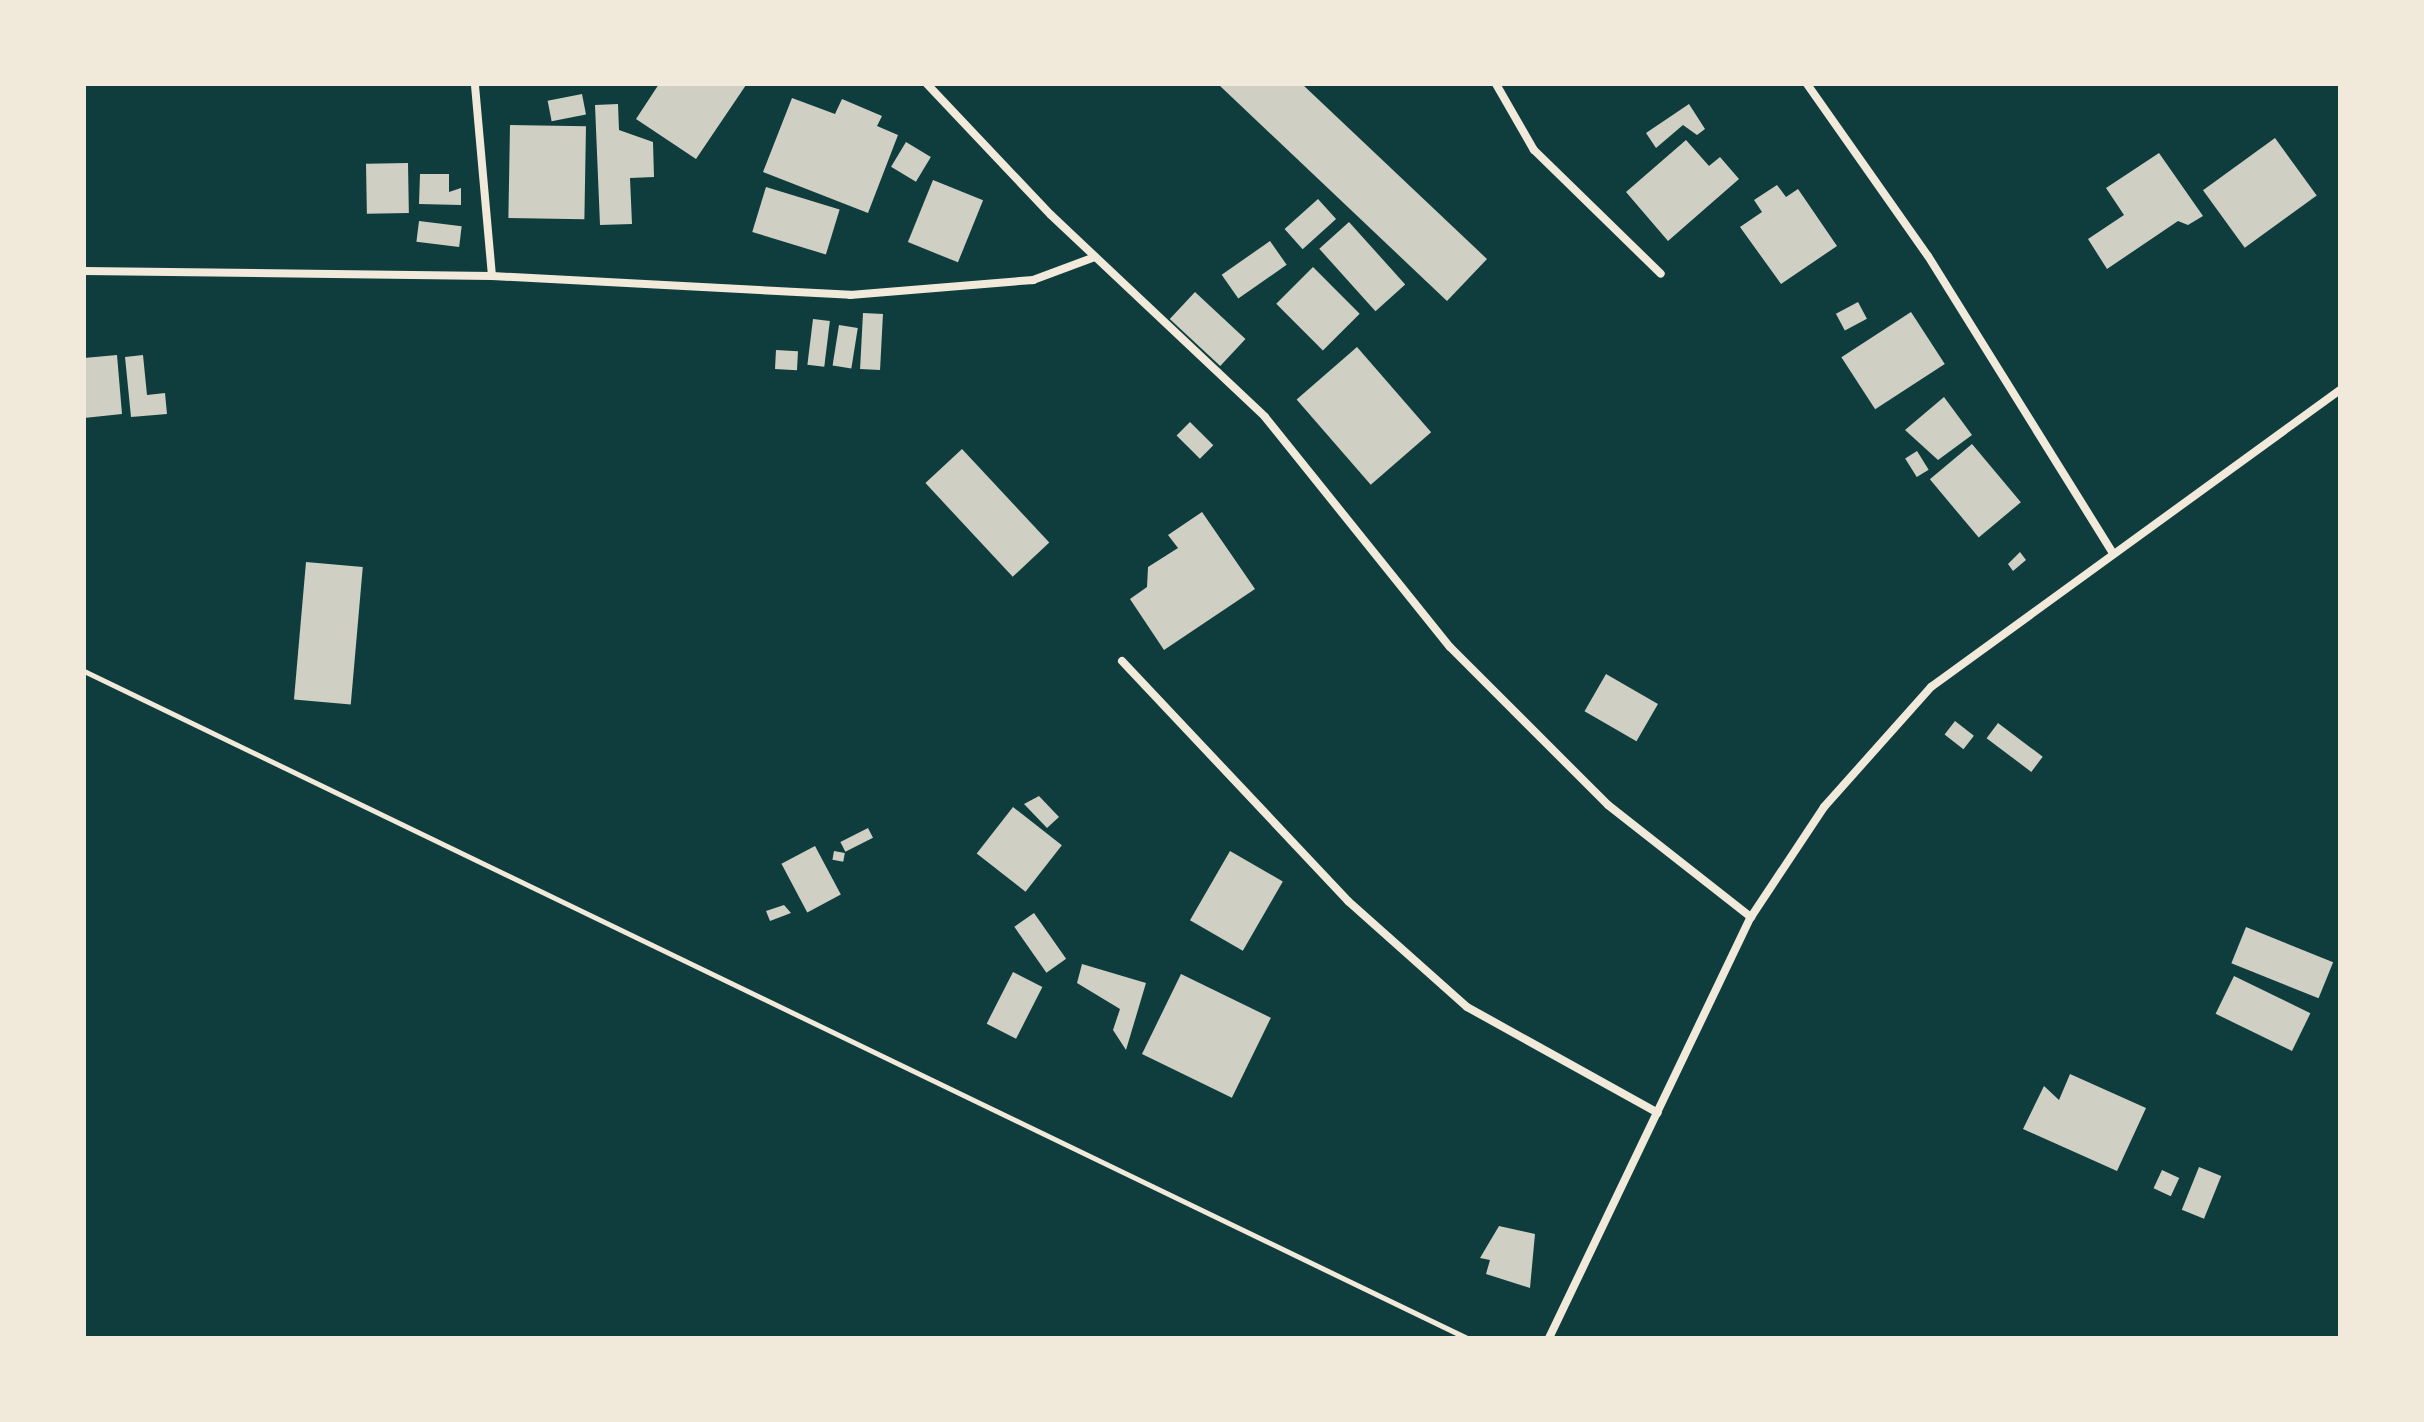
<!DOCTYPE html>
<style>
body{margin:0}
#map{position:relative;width:2424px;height:1422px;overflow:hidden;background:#0f3d3e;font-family:"Sofia Sans Condensed",sans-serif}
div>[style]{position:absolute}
.building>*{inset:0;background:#cfcfc3;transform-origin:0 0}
.path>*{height:5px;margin:-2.5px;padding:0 2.5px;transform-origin:2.5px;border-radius:2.5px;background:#f1e9da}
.minor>*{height:8px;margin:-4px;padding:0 4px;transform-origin:4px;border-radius:4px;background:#f1e9da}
span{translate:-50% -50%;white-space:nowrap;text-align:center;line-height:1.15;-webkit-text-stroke:6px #f1e9da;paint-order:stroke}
.frame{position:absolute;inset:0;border:86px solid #f1e9da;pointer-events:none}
</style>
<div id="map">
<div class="building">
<i style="clip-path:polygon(659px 84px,744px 84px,746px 85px,696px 159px,636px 119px)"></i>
<i style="clip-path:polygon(1218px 84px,1302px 84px,1487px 259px,1447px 301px)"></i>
<i style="left:582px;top:94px;width:21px;height:35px;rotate:79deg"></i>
<i style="clip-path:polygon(792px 98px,835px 114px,842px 99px,882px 116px,877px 126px,898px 135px,868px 213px,763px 172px)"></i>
<i style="clip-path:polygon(618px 104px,619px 130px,653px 142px,654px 177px,630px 178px,632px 224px,600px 225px,595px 105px)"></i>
<i style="clip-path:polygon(1689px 104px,1705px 129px,1697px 135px,1683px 125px,1656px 148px,1646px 133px)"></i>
<i style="left:510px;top:125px;width:76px;height:93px;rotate:1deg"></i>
<i style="left:2275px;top:138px;width:71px;height:89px;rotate:54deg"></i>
<i style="clip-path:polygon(1686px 140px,1709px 166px,1720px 157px,1739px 179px,1668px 241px,1626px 192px)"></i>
<i style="left:906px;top:142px;width:29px;height:29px;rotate:31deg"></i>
<i style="clip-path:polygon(2159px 153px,2203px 216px,2188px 225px,2178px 221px,2107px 269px,2088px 239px,2124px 215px,2106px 188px)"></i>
<i style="left:408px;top:163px;width:50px;height:42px;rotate:89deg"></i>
<i style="clip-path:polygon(420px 174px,449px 174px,449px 192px,461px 188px,461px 205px,419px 204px)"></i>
<i style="left:933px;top:180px;width:54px;height:67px;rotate:22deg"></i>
<i style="clip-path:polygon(1777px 185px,1786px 197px,1798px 189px,1837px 246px,1781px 284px,1740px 227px,1762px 212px,1754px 200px)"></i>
<i style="left:766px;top:187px;width:77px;height:47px;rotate:17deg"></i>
<i style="left:1318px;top:199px;width:27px;height:45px;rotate:48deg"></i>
<i style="left:419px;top:221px;width:43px;height:21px;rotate:7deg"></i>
<i style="left:1349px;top:222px;width:84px;height:40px;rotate:48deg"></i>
<i style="left:1270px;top:241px;width:29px;height:59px;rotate:55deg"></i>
<i style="left:1313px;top:267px;width:66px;height:52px;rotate:45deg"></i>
<i style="left:1195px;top:292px;width:69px;height:37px;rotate:43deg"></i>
<i style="left:1858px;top:302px;width:19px;height:25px;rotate:62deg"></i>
<i style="left:1911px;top:312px;width:62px;height:83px;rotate:57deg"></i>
<i style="left:863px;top:313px;width:20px;height:56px;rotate:3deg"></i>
<i style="left:813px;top:319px;width:17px;height:46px;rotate:7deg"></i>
<i style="left:839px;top:325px;width:19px;height:41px;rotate:9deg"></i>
<i style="left:1357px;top:347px;width:113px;height:80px;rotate:49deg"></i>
<i style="left:776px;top:350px;width:22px;height:19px;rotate:3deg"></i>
<i style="clip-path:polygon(117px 355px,122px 414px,84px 418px,84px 358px)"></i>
<i style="clip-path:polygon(143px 355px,147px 395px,165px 393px,167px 414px,131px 417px,125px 357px)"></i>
<i style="clip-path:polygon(1944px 397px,1972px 435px,1938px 460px,1905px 430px)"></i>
<i style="left:1190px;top:422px;width:33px;height:19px;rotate:45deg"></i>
<i style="left:1972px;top:444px;width:76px;height:55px;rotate:50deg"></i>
<i style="left:962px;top:449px;width:128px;height:50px;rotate:47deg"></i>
<i style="left:1917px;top:451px;width:22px;height:14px;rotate:58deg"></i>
<i style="clip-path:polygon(1202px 512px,1255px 589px,1164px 650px,1130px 599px,1147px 587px,1148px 567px,1178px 548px,1168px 535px)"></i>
<i style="clip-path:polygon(2020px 552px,2026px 560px,2013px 571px,2008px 564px)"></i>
<i style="left:306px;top:562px;width:57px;height:138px;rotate:5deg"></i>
<i style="left:1606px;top:674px;width:60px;height:43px;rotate:30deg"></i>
<i style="left:1955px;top:721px;width:24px;height:17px;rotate:38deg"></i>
<i style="left:1998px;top:723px;width:56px;height:19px;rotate:37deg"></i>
<i style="clip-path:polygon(1039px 796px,1059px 817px,1047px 828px,1024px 804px)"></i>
<i style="left:1013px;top:807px;width:62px;height:59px;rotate:38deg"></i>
<i style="left:868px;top:828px;width:11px;height:31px;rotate:63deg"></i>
<i style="left:815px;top:846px;width:55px;height:38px;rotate:62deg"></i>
<i style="left:834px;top:851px;width:11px;height:9px;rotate:10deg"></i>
<i style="left:1230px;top:851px;width:61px;height:80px;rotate:30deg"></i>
<i style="clip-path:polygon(784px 905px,791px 913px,770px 921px,766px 911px)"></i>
<i style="left:1034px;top:913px;width:56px;height:24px;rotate:55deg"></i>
<i style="left:2246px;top:927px;width:94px;height:39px;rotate:22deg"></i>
<i style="clip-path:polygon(1082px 964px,1146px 983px,1126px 1050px,1113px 1030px,1120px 1009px,1077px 983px)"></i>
<i style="left:1013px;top:972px;width:33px;height:58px;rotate:27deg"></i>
<i style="left:1181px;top:974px;width:100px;height:89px;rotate:26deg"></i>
<i style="left:2234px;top:976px;width:85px;height:42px;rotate:26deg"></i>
<i style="clip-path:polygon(2070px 1074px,2146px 1108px,2117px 1171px,2023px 1129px,2044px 1086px,2059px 1100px)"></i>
<i style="left:2199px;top:1167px;width:24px;height:46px;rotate:22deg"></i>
<i style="left:2162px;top:1170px;width:19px;height:20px;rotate:25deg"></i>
<i style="clip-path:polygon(1499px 1226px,1535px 1234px,1530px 1288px,1486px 1274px,1490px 1260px,1480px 1258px)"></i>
</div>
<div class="path">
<i style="left:84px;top:671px;width:1535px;rotate:25.75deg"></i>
</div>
<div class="minor">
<i style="left:927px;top:84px;width:180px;rotate:46.6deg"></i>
<i style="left:1051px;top:215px;width:294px;rotate:43.3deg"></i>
<i style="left:1265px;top:417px;width:295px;rotate:51.2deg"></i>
<i style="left:1450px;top:647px;width:223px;rotate:45deg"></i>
<i style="left:1608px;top:805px;width:182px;rotate:38.1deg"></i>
<i style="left:1496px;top:84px;width:76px;rotate:60.1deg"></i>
<i style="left:1534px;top:150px;width:177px;rotate:44.3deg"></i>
<i style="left:1807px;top:84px;width:210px;rotate:54.9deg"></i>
<i style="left:1928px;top:256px;width:349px;rotate:58.1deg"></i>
<i style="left:84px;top:271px;width:408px;rotate:0.7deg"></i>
<i style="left:492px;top:276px;width:193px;rotate:-95.1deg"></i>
<i style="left:492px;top:276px;width:359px;rotate:3deg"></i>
<i style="left:850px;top:295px;width:184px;rotate:-4.7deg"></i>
<i style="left:1033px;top:280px;width:66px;rotate:-20.4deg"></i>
<i style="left:1122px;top:661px;width:330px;rotate:46.7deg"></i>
<i style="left:1348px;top:901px;width:159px;rotate:41.7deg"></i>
<i style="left:1467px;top:1007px;width:218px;rotate:29deg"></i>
<i style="left:1549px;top:1338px;width:467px;rotate:-64.4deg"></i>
<i style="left:1751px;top:917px;width:132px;rotate:-56.4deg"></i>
<i style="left:1824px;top:807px;width:161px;rotate:-48.3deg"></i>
<i style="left:1931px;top:687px;width:505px;rotate:-35.99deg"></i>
</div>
<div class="frame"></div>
</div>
